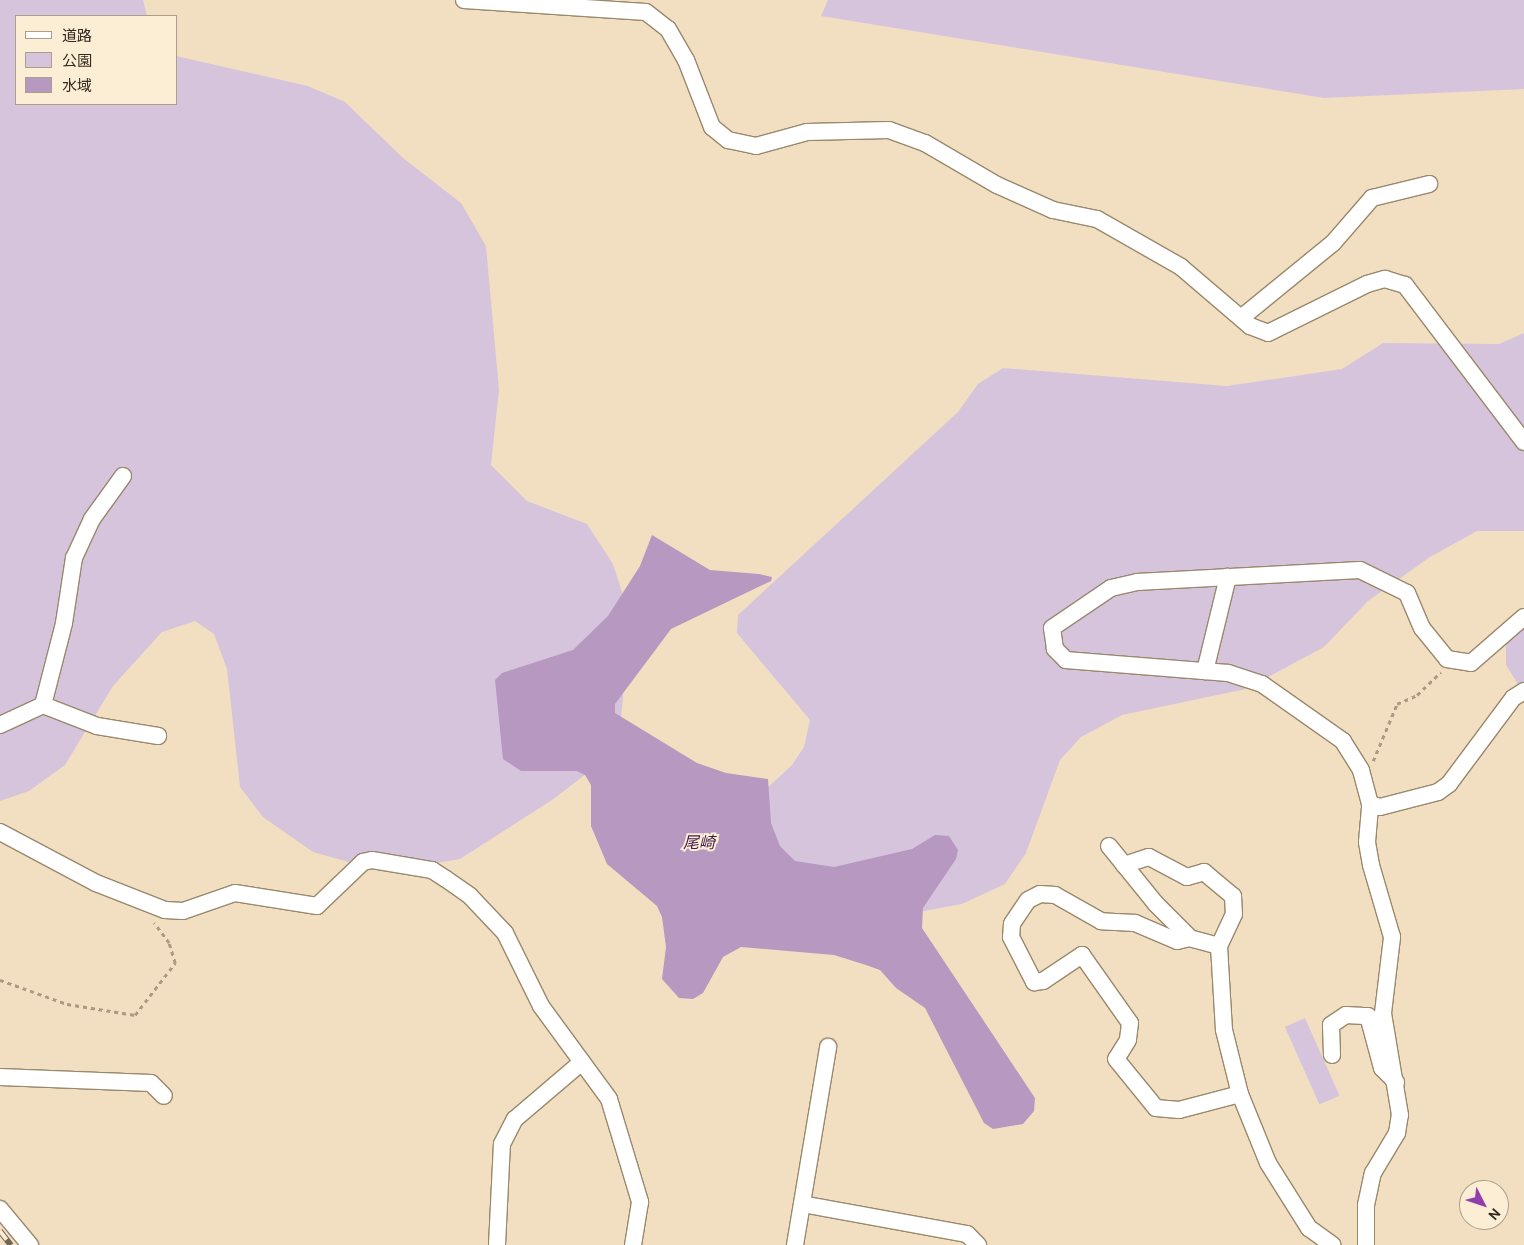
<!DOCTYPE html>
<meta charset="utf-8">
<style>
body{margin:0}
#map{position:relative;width:1524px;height:1245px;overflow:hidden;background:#f2dfc1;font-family:Cabin,"Noto Sans JP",sans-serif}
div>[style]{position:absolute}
.green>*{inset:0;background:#d6c4dc;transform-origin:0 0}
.water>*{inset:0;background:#b698c0}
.path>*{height:2.5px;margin-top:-1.25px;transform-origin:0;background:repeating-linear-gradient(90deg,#a99b83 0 4px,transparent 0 8px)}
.roads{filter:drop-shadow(1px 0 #99886c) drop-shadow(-1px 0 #99886c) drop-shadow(0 1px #99886c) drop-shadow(0 -1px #99886c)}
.minor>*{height:16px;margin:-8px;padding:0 8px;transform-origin:8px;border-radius:8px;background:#fff}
.rail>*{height:5.5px;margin-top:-2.75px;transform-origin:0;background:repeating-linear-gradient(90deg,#fcedd5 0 11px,#716654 0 22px);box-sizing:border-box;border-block:1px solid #716654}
span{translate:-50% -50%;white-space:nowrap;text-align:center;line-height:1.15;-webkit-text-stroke:4px #fcedd5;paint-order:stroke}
.water-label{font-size:16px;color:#421c4e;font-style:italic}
.legend{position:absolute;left:15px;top:15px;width:162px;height:90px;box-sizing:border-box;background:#fcedd5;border:1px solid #ab9f8c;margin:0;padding:6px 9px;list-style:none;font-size:15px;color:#312a1e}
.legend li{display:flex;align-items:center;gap:10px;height:25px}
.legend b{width:25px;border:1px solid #ab9f8c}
.north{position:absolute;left:1459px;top:1180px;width:50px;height:50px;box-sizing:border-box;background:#fcedd5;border:1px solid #ab9f8c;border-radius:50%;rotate:131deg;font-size:14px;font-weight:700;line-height:20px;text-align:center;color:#312a1e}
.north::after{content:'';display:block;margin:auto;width:18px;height:22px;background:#923dab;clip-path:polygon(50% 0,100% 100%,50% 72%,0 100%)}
</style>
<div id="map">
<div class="green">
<i style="clip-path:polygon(0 0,143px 0,147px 16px,16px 16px,16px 104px,176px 104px,176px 56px,308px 86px,345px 102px,403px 158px,461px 203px,486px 246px,499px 390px,491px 465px,527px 501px,587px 524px,613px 564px,630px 617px,620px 730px,600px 763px,555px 798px,460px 859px,384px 872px,313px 852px,263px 817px,240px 787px,227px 669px,214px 634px,195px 621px,162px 632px,113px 686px,65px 765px,29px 791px,0 801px)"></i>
<i style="clip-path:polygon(828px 0,1524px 0,1524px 89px,1324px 98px,821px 16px)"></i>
<i style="clip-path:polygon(1524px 333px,1524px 531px,1477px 531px,1430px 557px,1368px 601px,1324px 647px,1246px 689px,1122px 715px,1081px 737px,1060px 760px,1026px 853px,1005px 884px,962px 904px,897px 916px,814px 914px,737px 816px,792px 765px,804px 747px,810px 720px,737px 633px,738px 615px,958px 412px,978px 384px,1003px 368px,1227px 386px,1342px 369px,1383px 343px,1499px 344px)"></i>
<i style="clip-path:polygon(1524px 623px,1524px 685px,1519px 686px,1506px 665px,1506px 640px)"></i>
<i style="left:1305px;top:1018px;width:85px;height:22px;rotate:66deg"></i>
</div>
<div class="water">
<i style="clip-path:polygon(652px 535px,710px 570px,759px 574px,772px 577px,771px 581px,671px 629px,615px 704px,615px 713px,697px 763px,726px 773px,768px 779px,771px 823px,780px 846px,795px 861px,834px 867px,912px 849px,935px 835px,949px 836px,958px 850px,956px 859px,923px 908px,922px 928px,1035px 1098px,1034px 1111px,1023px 1124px,993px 1129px,984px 1123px,925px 1008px,896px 988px,880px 970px,866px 965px,834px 955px,741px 947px,723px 957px,703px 993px,693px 999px,679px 998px,662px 979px,666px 947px,662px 917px,657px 906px,607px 864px,591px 826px,591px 785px,585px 775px,577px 771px,521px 771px,503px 759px,495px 680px,502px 673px,573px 650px,608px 616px,640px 566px)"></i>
</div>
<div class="path">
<i style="left:1373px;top:761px;width:62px;rotate:-67.2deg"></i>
<i style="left:1397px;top:704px;width:22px;rotate:-24deg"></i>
<i style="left:1417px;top:695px;width:33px;rotate:-44deg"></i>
<i style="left:0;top:980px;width:71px;rotate:19.7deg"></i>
<i style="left:67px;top:1004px;width:69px;rotate:9.2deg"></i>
<i style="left:135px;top:1015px;width:66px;rotate:-52.4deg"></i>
<i style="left:175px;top:963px;width:21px;rotate:-107deg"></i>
<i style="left:169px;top:943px;width:25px;rotate:-127deg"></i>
</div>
<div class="roads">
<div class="minor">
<i style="left:464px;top:0;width:182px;rotate:3.8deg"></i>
<i style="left:646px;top:12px;width:28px;rotate:38deg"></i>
<i style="left:668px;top:29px;width:36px;rotate:60deg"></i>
<i style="left:686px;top:60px;width:72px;rotate:68.8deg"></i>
<i style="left:712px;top:127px;width:21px;rotate:39deg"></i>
<i style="left:728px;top:140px;width:29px;rotate:12deg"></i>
<i style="left:756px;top:146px;width:53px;rotate:-15.4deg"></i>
<i style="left:807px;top:132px;width:82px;rotate:-1.4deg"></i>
<i style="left:889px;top:130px;width:38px;rotate:20deg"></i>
<i style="left:925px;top:143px;width:83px;rotate:30.3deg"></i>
<i style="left:997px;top:185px;width:61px;rotate:24.1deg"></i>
<i style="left:1053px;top:210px;width:45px;rotate:11.6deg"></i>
<i style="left:1097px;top:219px;width:97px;rotate:29.7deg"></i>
<i style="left:1181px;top:267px;width:91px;rotate:40.5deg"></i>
<i style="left:1250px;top:326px;width:19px;rotate:21deg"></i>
<i style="left:1268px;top:333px;width:110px;rotate:-26.3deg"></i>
<i style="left:1367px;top:284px;width:19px;rotate:-16deg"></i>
<i style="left:1385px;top:279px;width:21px;rotate:17deg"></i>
<i style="left:1405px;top:285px;width:197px;rotate:52.8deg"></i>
<i style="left:1241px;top:318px;width:119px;rotate:-39.2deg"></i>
<i style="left:1333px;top:243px;width:60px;rotate:-49.1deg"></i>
<i style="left:1372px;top:198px;width:59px;rotate:-13.8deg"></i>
<i style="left:1205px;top:671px;width:97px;rotate:-76.3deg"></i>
<i style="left:43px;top:705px;width:58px;rotate:21.3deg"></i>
<i style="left:97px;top:726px;width:62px;rotate:9.3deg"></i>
<i style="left:0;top:725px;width:47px;rotate:-24.9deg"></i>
<i style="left:43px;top:705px;width:85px;rotate:-75.6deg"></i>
<i style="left:64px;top:623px;width:66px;rotate:-81.3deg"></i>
<i style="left:74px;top:558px;width:43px;rotate:-65.2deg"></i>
<i style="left:92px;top:519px;width:53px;rotate:-54.2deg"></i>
<i style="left:1370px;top:804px;width:10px;rotate:17deg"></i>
<i style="left:1380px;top:807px;width:60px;rotate:-14.5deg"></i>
<i style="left:1438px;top:792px;width:14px;rotate:-36deg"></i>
<i style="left:1449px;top:784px;width:107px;rotate:-53.3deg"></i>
<i style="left:1513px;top:698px;width:13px;rotate:-32deg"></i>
<i style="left:0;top:832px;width:109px;rotate:28deg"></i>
<i style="left:96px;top:883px;width:74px;rotate:21.4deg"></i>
<i style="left:165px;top:910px;width:18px;rotate:3deg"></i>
<i style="left:183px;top:911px;width:55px;rotate:-19.1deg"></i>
<i style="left:235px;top:893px;width:83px;rotate:9deg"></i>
<i style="left:317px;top:906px;width:64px;rotate:-43.7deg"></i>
<i style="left:363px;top:862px;width:9px;rotate:-13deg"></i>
<i style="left:372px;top:860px;width:61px;rotate:9.5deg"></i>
<i style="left:432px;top:870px;width:17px;rotate:33deg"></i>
<i style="left:446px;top:879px;width:29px;rotate:35deg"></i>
<i style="left:470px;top:896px;width:51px;rotate:46.6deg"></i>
<i style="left:505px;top:933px;width:81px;rotate:63.7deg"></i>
<i style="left:541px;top:1006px;width:115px;rotate:53.8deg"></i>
<i style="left:609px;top:1099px;width:108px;rotate:73.2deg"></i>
<i style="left:640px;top:1202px;width:44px;rotate:99.2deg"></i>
<i style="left:1109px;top:846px;width:75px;rotate:51deg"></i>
<i style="left:1156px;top:904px;width:48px;rotate:45deg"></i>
<i style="left:1124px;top:865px;width:26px;rotate:-18deg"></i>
<i style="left:1149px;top:857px;width:43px;rotate:27.8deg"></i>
<i style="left:1187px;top:877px;width:18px;rotate:-16deg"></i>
<i style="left:1204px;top:872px;width:38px;rotate:40deg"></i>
<i style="left:1233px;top:896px;width:18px;rotate:87deg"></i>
<i style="left:1234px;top:914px;width:35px;rotate:115deg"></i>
<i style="left:1219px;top:946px;width:84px;rotate:86.6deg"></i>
<i style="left:1224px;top:1030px;width:66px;rotate:76deg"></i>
<i style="left:1240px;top:1094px;width:74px;rotate:67.9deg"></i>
<i style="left:1268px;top:1163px;width:77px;rotate:57.8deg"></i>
<i style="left:1309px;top:1228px;width:29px;rotate:36deg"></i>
<i style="left:1219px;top:946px;width:30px;rotate:-165deg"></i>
<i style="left:1190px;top:938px;width:13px;rotate:167deg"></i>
<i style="left:1177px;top:941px;width:46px;rotate:-156.8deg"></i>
<i style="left:1135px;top:923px;width:34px;rotate:-177deg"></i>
<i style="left:1101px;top:921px;width:53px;rotate:-150.5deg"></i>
<i style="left:1055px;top:895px;width:15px;rotate:-176deg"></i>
<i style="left:1040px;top:894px;width:13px;rotate:153deg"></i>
<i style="left:1028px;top:900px;width:29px;rotate:124deg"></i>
<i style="left:1012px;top:924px;width:13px;rotate:94deg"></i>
<i style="left:1011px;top:937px;width:51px;rotate:62.9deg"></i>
<i style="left:1034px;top:982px;width:9px;rotate:-6deg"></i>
<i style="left:1043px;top:981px;width:47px;rotate:-33.7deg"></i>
<i style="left:1082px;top:955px;width:83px;rotate:54.8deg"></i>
<i style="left:1130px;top:1023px;width:17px;rotate:97deg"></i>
<i style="left:1128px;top:1040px;width:22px;rotate:122deg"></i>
<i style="left:1116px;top:1059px;width:63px;rotate:50.8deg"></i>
<i style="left:1156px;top:1108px;width:23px;rotate:5deg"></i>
<i style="left:1179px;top:1110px;width:63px;rotate:-14.7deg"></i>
<i style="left:1332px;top:1055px;width:30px;rotate:-92deg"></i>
<i style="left:1331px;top:1025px;width:18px;rotate:-34deg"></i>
<i style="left:1346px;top:1015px;width:22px;rotate:3deg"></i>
<i style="left:1368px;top:1016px;width:54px;rotate:74.9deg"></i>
<i style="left:1382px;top:1068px;width:20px;rotate:45deg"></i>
<i style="left:0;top:1077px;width:151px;rotate:2.3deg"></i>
<i style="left:151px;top:1083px;width:18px;rotate:45deg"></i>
<i style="left:802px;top:1204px;width:168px;rotate:10.3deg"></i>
<i style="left:967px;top:1234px;width:16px;rotate:45deg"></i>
<i style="left:0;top:1209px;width:47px;rotate:50.2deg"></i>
<i style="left:497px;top:1245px;width:101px;rotate:-87.2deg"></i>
<i style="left:502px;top:1144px;width:28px;rotate:-63deg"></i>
<i style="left:515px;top:1119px;width:88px;rotate:-40.4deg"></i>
<i style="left:795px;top:1245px;width:201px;rotate:-80.5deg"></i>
<i style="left:1366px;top:1245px;width:40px;rotate:-90deg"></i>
<i style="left:1366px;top:1205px;width:33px;rotate:-78deg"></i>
<i style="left:1373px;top:1173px;width:47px;rotate:-59deg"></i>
<i style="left:1397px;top:1133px;width:18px;rotate:-81deg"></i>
<i style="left:1400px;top:1115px;width:103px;rotate:-99.5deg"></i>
<i style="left:1383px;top:1013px;width:77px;rotate:-83.2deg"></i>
<i style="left:1392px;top:937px;width:75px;rotate:-106.3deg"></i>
<i style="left:1371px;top:865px;width:23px;rotate:-100deg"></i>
<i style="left:1367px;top:842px;width:38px;rotate:-85deg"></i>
<i style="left:1370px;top:804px;width:35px;rotate:-105deg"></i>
<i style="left:1361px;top:770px;width:34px;rotate:-122deg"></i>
<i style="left:1343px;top:741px;width:99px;rotate:-144.9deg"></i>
<i style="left:1262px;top:684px;width:36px;rotate:-162deg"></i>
<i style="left:1228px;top:673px;width:163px;rotate:-175.4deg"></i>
<i style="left:1066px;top:660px;width:16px;rotate:-135deg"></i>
<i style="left:1055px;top:649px;width:21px;rotate:-98deg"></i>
<i style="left:1052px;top:628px;width:71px;rotate:-34.1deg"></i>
<i style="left:1111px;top:588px;width:27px;rotate:-13deg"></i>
<i style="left:1137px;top:582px;width:223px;rotate:-3.1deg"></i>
<i style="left:1360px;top:570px;width:52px;rotate:26.1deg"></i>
<i style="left:1407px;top:593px;width:38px;rotate:67deg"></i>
<i style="left:1422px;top:628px;width:40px;rotate:51deg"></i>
<i style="left:1447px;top:659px;width:24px;rotate:9deg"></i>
<i style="left:1471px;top:663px;width:70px;rotate:-41deg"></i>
</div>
</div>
<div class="rail">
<i style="left:0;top:1231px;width:18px;rotate:52deg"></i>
</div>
<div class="water-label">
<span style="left:699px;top:843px">尾崎</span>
</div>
<ul class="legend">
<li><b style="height:6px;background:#fff"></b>道路</li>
<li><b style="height:14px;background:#d6c4dc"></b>公園</li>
<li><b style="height:14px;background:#b698c0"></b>水域</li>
</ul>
<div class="north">N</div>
</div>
